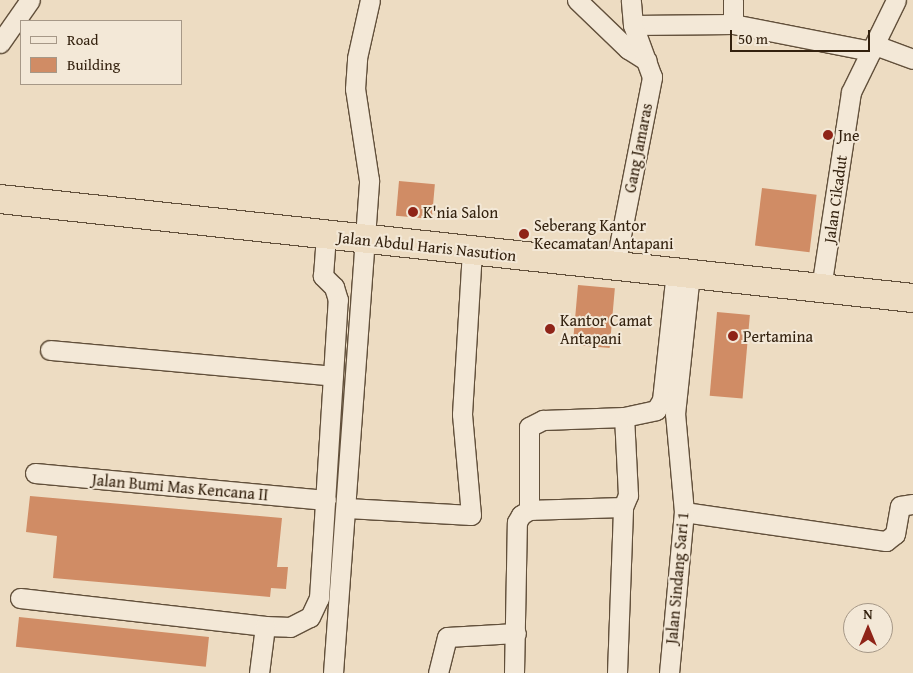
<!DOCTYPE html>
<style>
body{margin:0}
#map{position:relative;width:913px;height:673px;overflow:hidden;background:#eddcc2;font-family:"Gentium Book Plus",serif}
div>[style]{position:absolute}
.building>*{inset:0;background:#d08c65;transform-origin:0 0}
.roads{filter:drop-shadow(1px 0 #62503b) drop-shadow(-1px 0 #62503b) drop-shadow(0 1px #62503b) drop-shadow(0 -1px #62503b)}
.minor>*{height:19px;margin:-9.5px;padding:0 9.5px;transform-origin:9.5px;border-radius:9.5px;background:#f3e8d7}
.highway>*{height:28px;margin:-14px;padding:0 14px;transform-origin:14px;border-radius:14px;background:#eddcc2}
.dots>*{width:14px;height:14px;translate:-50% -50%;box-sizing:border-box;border:2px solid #f3e8d7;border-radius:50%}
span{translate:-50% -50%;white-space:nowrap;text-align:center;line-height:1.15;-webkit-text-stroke:4px #f3e8d7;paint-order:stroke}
.poi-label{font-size:16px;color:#33210e}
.left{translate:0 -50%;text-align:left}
.street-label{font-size:16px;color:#33210e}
.legend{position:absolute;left:20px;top:20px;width:162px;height:65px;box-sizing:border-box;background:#f3e8d7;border:1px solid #a69887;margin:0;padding:6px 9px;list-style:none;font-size:15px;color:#33210e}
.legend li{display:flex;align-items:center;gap:10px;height:25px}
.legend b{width:25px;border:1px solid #a69887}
.north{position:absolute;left:843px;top:603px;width:50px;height:50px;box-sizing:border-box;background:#f3e8d7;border:1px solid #a69887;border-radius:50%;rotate:0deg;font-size:14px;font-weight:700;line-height:20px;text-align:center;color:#33210e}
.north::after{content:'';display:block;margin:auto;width:18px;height:22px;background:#8f2418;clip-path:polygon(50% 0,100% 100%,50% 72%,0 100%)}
.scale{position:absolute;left:730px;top:30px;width:140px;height:22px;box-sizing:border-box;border:2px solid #33210e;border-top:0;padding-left:6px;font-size:15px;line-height:18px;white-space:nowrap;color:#33210e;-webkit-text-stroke:4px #f3e8d7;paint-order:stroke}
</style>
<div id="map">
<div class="building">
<i style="left:399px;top:181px;width:36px;height:35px;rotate:5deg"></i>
<i style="left:762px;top:188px;width:55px;height:58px;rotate:7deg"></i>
<i style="left:578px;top:285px;width:37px;height:60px;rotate:5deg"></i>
<i style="left:717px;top:312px;width:33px;height:84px;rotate:5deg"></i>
<i style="clip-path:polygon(30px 496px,282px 518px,277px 567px,288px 567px,286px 589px,271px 588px,270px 597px,53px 578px,57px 536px,26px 532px)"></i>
<i style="left:19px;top:617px;width:191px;height:30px;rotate:6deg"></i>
</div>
<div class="roads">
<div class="minor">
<i style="left:577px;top:0;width:71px;rotate:43.9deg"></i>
<i style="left:628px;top:49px;width:22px;rotate:32deg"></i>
<i style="left:733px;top:24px;width:24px;rotate:-90deg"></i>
<i style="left:633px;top:25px;width:100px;rotate:-0.6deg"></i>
<i style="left:733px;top:24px;width:141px;rotate:11.1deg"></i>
<i style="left:0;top:43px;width:52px;rotate:-55.1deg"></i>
<i style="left:875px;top:45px;width:40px;rotate:20.2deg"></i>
<i style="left:615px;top:266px;width:193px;rotate:-78.9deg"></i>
<i style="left:652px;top:77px;width:55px;rotate:-110.1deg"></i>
<i style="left:633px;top:25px;width:25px;rotate:-95deg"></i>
<i style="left:821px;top:288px;width:198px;rotate:-81.3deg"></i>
<i style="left:851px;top:92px;width:102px;rotate:-63.9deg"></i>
<i style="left:50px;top:350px;width:284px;rotate:5.2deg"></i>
<i style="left:35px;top:473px;width:292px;rotate:5.3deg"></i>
<i style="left:347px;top:508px;width:124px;rotate:3.2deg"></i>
<i style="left:471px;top:515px;width:101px;rotate:-95.1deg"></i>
<i style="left:462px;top:414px;width:164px;rotate:-86.5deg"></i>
<i style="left:529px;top:510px;width:94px;rotate:-1.8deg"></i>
<i style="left:623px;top:507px;width:13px;rotate:-67deg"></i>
<i style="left:628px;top:495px;width:78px;rotate:-92.9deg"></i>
<i style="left:684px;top:512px;width:204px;rotate:8.2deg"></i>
<i style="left:886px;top:541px;width:11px;rotate:-38deg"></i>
<i style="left:895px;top:534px;width:28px;rotate:-80deg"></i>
<i style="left:900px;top:506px;width:13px;rotate:-9deg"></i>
<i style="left:20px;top:598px;width:247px;rotate:6.5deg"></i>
<i style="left:265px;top:626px;width:25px;rotate:2deg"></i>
<i style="left:290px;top:627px;width:22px;rotate:-27deg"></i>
<i style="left:310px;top:617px;width:21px;rotate:-65deg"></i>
<i style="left:319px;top:598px;width:299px;rotate:-86.4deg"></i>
<i style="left:338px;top:300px;width:14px;rotate:-107deg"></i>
<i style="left:334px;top:287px;width:16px;rotate:-135deg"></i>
<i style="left:323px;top:276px;width:41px;rotate:-85.8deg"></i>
<i style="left:259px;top:673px;width:47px;rotate:-82.7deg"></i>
<i style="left:333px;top:673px;width:494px;rotate:-85.8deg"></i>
<i style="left:369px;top:180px;width:92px;rotate:-98.7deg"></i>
<i style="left:355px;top:89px;width:31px;rotate:-86deg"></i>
<i style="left:357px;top:58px;width:59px;rotate:-77.4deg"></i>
<i style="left:438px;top:673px;width:37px;rotate:-76deg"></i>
<i style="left:447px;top:637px;width:69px;rotate:-3.3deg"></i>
<i style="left:514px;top:673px;width:151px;rotate:-88.9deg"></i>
<i style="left:517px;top:522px;width:8px;rotate:-60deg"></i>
<i style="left:521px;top:515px;width:9px;rotate:-32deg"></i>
<i style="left:529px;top:510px;width:83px;rotate:-90deg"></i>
<i style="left:529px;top:427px;width:16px;rotate:-27deg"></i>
<i style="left:543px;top:420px;width:81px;rotate:-2.1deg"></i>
<i style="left:624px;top:417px;width:33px;rotate:-12deg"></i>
<i style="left:656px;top:410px;width:12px;rotate:-59deg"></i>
<i style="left:662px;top:400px;width:129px;rotate:-83.8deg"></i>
<i style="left:617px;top:673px;width:166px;rotate:-87.9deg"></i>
<i style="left:669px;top:673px;width:162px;rotate:-84.7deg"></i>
<i style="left:684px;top:512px;width:98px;rotate:-95.2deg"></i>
<i style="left:675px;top:414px;width:142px;rotate:-83.9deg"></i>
</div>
<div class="highway">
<i style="left:0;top:199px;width:918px;rotate:6.19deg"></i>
</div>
</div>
<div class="dots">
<i style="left:828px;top:135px;background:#8f2418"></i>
<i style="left:413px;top:212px;background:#8f2418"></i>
<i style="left:524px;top:234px;background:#8f2418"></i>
<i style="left:550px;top:329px;background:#8f2418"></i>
<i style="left:733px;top:336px;background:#8f2418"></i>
</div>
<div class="poi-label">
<span class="left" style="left:838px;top:135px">Jne</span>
<span class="left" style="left:423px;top:212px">K'nia Salon</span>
<span class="left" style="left:534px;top:234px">Seberang Kantor<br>Kecamatan Antapani</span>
<span class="left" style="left:560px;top:329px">Kantor Camat<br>Antapani</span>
<span class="left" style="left:743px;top:336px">Pertamina</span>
</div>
<div class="street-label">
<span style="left:638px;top:148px;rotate:-79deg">Gang Jamaras</span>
<span style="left:835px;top:199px;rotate:-82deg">Jalan Cikadut</span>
<span style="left:427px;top:246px;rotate:6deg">Jalan Abdul Haris Nasution</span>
<span style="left:180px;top:487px;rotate:5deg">Jalan Bumi Mas Kencana II</span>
<span style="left:677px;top:578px;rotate:-85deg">Jalan Sindang Sari 1</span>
</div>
<ul class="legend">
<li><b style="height:6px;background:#f3e8d7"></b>Road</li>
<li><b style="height:14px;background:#d08c65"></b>Building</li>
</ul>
<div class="north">N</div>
<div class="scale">50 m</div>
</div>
